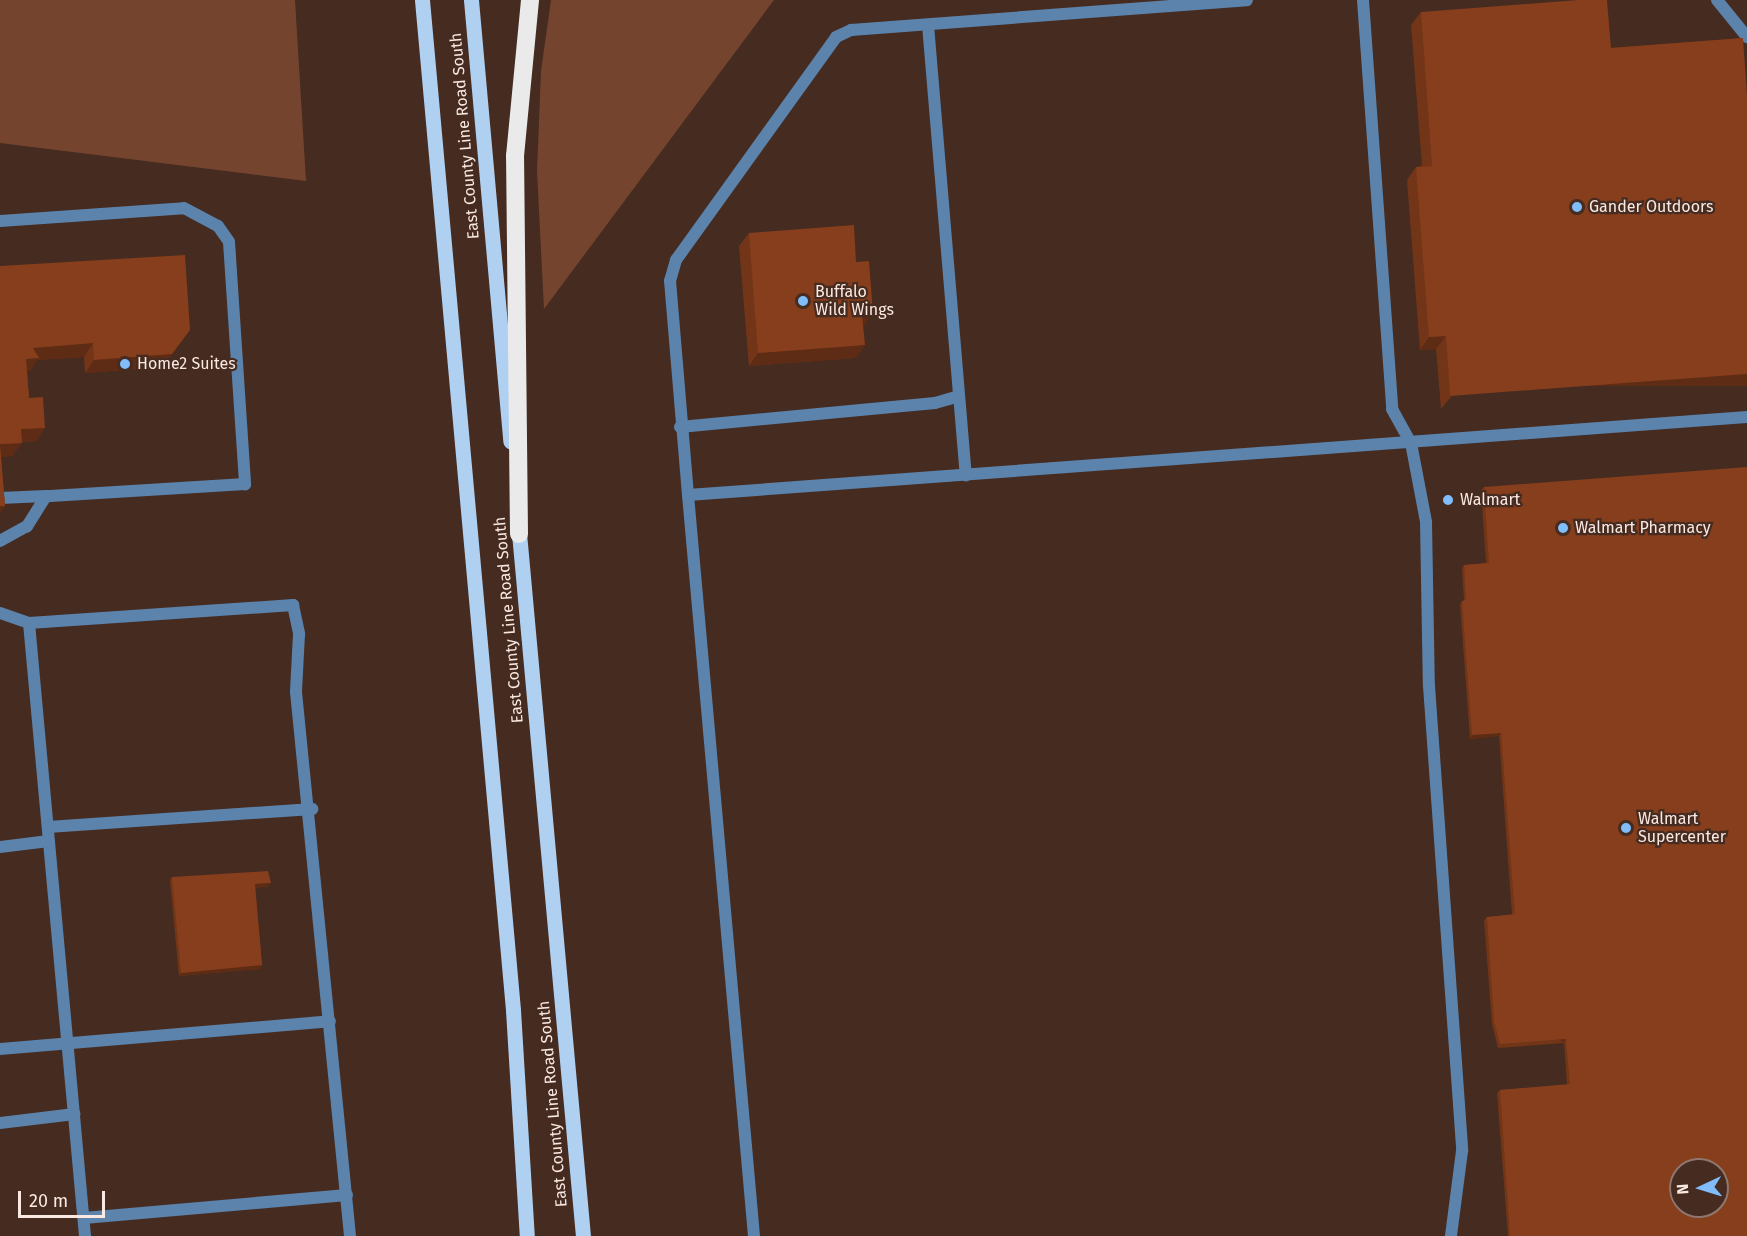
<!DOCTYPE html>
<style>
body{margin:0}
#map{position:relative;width:1747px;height:1236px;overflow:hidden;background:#452b20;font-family:"Fira Sans",sans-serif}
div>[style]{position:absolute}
.green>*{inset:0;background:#75442e}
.service>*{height:12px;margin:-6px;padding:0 6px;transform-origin:6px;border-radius:6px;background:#5b83ac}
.primary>*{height:15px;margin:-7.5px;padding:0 7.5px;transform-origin:7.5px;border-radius:7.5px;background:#b0d0f1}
.motorway>*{height:18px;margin:-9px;padding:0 9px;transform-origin:9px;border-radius:9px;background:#eaeaea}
.wall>*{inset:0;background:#733518}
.shaded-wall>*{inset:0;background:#5e2b14;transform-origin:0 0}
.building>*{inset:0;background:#863e1c}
.dots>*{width:16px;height:16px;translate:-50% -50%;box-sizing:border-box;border:3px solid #452b20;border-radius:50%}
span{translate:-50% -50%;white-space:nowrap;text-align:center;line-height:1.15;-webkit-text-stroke:4.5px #452b20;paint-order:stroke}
.street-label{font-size:16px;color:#fae9e2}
.poi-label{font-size:16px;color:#fae9e2}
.left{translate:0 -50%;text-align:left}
.north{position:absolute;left:1669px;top:1158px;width:60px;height:60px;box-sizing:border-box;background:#452b20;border:2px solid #8d776e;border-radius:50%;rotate:266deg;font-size:16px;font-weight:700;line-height:24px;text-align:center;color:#fae9e2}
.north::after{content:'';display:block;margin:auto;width:21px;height:27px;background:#80bdfa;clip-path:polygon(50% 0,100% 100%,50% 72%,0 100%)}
.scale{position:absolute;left:18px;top:1191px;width:87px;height:27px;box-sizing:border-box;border:3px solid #fae9e2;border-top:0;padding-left:8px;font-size:18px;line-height:21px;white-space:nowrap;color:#fae9e2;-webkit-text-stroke:4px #452b20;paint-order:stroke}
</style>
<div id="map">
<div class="green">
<i style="clip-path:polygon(0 0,295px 0,306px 181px,0 143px)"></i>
<i style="clip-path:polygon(551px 0,774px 0,544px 309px,537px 171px,541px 71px)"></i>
</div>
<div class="service">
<i style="left:1363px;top:0;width:410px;rotate:85.9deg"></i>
<i style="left:1392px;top:409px;width:39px;rotate:61deg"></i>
<i style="left:1411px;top:443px;width:80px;rotate:79.2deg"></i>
<i style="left:1426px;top:522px;width:164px;rotate:89deg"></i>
<i style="left:1429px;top:686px;width:466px;rotate:85.9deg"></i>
<i style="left:1462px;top:1151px;width:86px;rotate:97.4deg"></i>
<i style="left:1717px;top:0;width:48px;rotate:51deg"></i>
<i style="left:928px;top:25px;width:452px;rotate:85.2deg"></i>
<i style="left:0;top:221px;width:184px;rotate:-4deg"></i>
<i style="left:184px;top:208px;width:38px;rotate:28deg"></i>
<i style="left:218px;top:226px;width:19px;rotate:55deg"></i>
<i style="left:229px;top:242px;width:243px;rotate:86.2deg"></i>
<i style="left:245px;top:484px;width:199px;rotate:176.5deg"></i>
<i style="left:46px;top:496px;width:36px;rotate:122deg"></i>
<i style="left:27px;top:526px;width:31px;rotate:151deg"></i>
<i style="left:680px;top:427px;width:256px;rotate:-5.4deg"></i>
<i style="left:935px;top:403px;width:25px;rotate:-16deg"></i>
<i style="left:688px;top:495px;width:215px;rotate:-94.8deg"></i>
<i style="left:670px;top:281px;width:22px;rotate:-74deg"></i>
<i style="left:676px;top:260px;width:274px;rotate:-54.3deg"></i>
<i style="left:836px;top:37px;width:17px;rotate:-25deg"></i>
<i style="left:851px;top:30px;width:397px;rotate:-4.3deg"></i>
<i style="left:0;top:498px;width:46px;rotate:-2.5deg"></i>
<i style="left:0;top:613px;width:31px;rotate:19deg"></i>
<i style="left:29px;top:623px;width:265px;rotate:-3.9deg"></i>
<i style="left:293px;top:605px;width:30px;rotate:78deg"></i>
<i style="left:299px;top:634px;width:58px;rotate:93deg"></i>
<i style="left:296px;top:692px;width:547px;rotate:84.33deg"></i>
<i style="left:29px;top:623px;width:616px;rotate:84.78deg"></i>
<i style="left:48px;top:827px;width:265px;rotate:-3.9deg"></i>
<i style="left:0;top:847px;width:49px;rotate:-7deg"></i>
<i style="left:0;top:1049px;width:331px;rotate:-4.8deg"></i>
<i style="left:0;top:1123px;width:75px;rotate:-6.9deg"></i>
<i style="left:84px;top:1218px;width:264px;rotate:-5deg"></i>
<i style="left:754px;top:1236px;width:744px;rotate:-95.09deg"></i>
<i style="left:688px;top:495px;width:1062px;rotate:-4.21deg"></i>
</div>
<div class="primary">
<i style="left:422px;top:0;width:1014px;rotate:84.85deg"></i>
<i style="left:513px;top:1010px;width:226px;rotate:86.5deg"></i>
<i style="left:471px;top:0;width:443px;rotate:84.9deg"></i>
<i style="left:518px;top:522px;width:717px;rotate:84.8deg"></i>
</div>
<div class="motorway">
<i style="left:519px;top:534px;width:378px;rotate:-90.6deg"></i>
<i style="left:515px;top:156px;width:157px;rotate:-84.5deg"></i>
</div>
<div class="wall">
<i style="clip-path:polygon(1421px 12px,1611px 48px,1743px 38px,1441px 409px,1436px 349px,1420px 350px,1407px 180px,1416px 167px,1422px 166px,1411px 25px)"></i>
<i style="clip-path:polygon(749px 233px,856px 262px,863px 326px,856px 358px,749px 366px,739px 246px)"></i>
<i style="clip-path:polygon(0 266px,163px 367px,85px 373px,84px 357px,37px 360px,30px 371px,27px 371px,29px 398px,45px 428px,36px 441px,22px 442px,12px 456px,1px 457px,5px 506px,0 513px)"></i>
<i style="clip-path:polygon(1484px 487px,1747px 1236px,1508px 1236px,1497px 1093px,1500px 1090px,1567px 1085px,1564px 1043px,1498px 1048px,1492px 1024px,1484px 920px,1487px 917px,1512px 915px,1499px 736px,1470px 739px,1460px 604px,1462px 601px,1464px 601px,1462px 568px,1464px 565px,1486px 563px,1481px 490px)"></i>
<i style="clip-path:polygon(172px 877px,269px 886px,255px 888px,262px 965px,260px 969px,179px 976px,170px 880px)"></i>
</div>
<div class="shaded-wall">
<i style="clip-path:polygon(873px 313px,864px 326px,862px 314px)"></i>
<i style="clip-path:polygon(190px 330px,163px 367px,85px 373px,94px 360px)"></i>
<i style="clip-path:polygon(1446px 336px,1436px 349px,1420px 350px,1429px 337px)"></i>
<i style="clip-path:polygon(93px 343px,84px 357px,37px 360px,30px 371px,17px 372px,33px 348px)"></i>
<i style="clip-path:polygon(865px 345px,856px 358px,749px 366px,758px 353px)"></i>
<i style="left:1747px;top:374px;width:12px;height:298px;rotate:90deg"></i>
<i style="clip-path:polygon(45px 428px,36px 441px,11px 442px,21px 429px)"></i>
<i style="clip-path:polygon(22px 443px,12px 456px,0 457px,0 444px)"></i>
<i style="clip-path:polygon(0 506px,5px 506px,0 513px)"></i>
<i style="clip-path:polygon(1501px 733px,1499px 736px,1470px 739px,1472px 735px)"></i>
<i style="clip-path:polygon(271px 883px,269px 886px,253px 888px,255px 884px)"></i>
<i style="clip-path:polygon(262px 965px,260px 969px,179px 976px,181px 973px)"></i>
<i style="left:1566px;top:1039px;width:4px;height:66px;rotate:117deg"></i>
</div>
<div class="building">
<i style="clip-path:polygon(1578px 0,1607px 0,1611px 48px,1743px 38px,1747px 95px,1747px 374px,1450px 396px,1446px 336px,1429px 337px,1416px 167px,1432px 166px,1421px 12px)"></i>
<i style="clip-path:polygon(854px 225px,856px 262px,869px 261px,873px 313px,862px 314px,865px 345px,758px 353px,749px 233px)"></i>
<i style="clip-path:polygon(185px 255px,190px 330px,172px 354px,94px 360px,93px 343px,33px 348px,39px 358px,26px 359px,29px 398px,43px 397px,45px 428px,21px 429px,22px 443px,0 444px,5px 506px,0 506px,0 266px)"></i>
<i style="clip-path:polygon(evenodd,1747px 467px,1747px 1236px,1510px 1236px,1500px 1090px,1570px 1084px,1566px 1039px,1500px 1044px,1494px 1021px,1487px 917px,1515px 914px,1501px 733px,1472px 735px,1462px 601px,1466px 600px,1464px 565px,1489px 563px,1484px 487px,1747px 467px,1681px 1170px,1717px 1170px,1717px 1206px,1681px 1206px,1681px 1170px)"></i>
<i style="clip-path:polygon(268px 871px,271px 883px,255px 884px,262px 965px,181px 973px,172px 877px)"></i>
</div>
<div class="dots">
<i style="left:1577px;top:207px;background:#80bdfa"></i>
<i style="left:803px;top:301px;background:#80bdfa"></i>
<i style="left:125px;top:364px;background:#80bdfa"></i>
<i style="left:1448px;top:500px;background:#80bdfa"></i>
<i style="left:1563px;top:528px;background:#80bdfa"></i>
<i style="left:1626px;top:828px;background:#80bdfa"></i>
</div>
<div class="street-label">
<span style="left:465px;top:136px;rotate:-95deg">East County Line Road South</span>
<span style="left:509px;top:620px;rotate:-95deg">East County Line Road South</span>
<span style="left:553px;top:1104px;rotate:-95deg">East County Line Road South</span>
</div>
<div class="poi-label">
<span class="left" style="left:1589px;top:207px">Gander Outdoors</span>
<span class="left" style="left:815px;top:301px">Buffalo<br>Wild Wings</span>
<span class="left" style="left:137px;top:364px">Home2 Suites</span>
<span class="left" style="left:1460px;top:500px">Walmart</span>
<span class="left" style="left:1575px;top:528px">Walmart Pharmacy</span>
<span class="left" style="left:1638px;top:828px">Walmart<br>Supercenter</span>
</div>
<div class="north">N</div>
<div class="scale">20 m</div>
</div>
